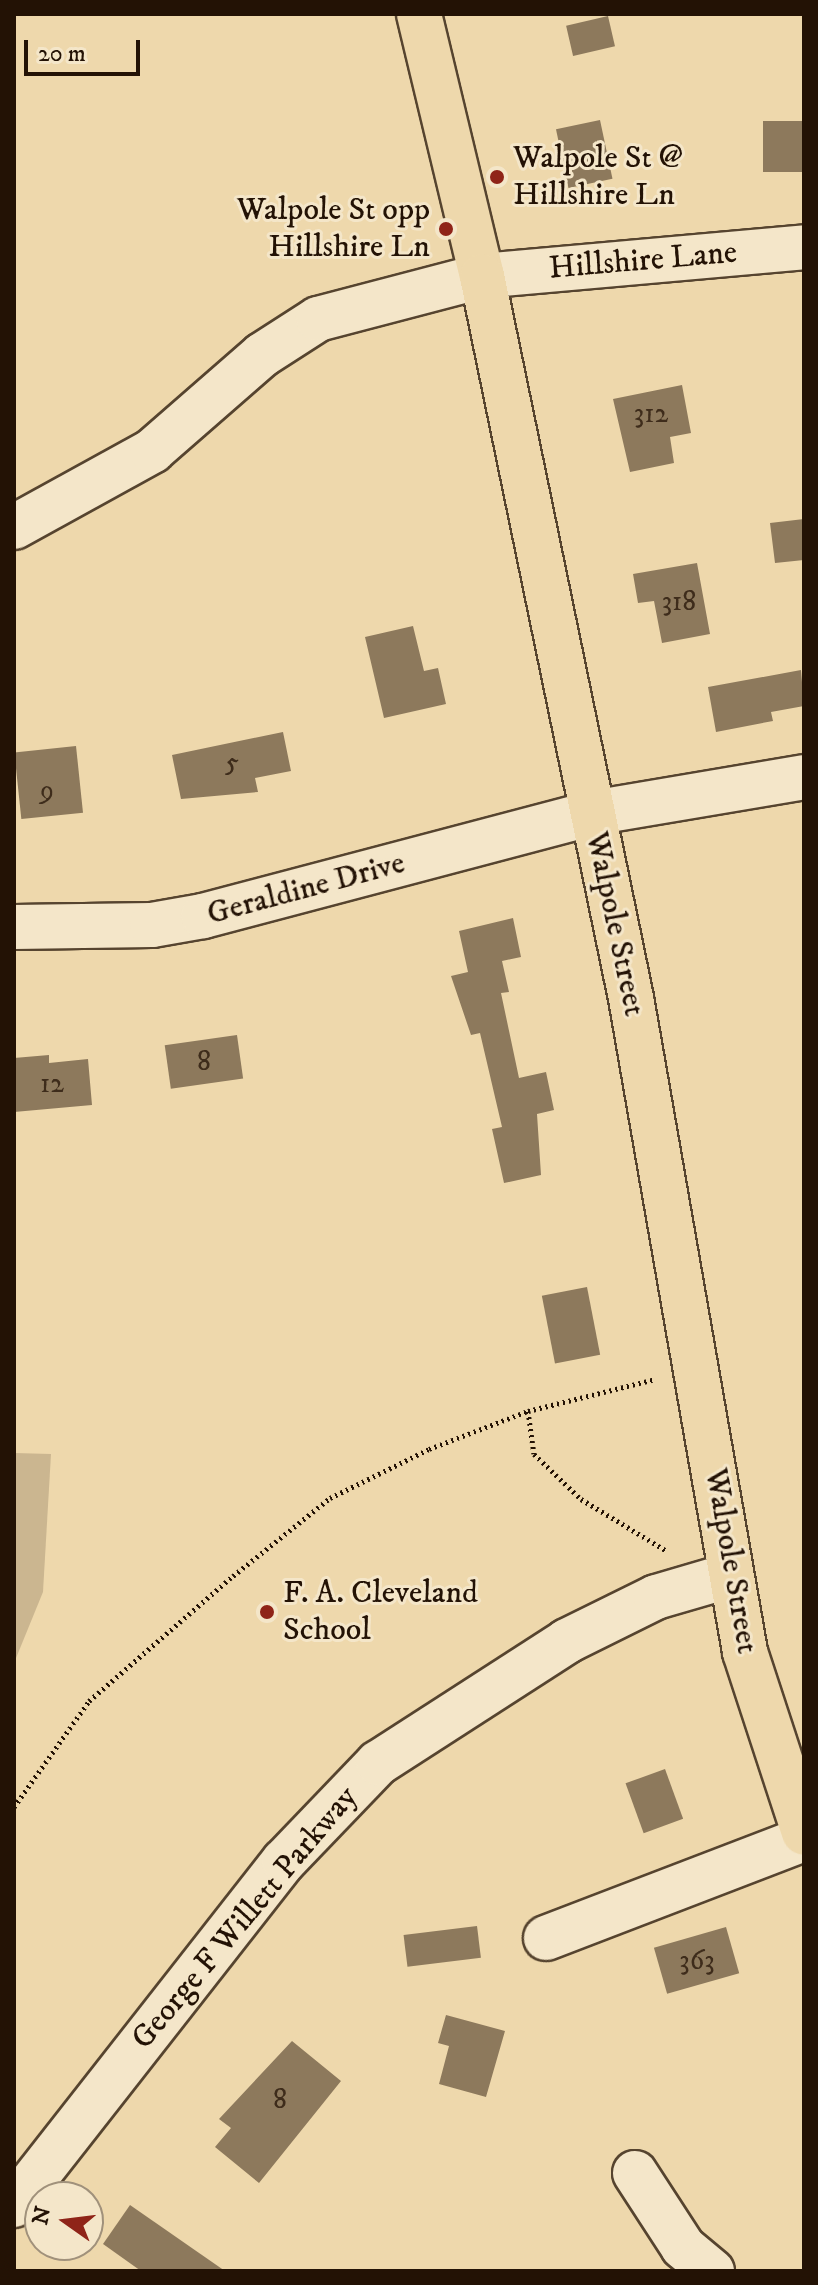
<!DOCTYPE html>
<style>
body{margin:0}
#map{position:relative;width:818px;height:2285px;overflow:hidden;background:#eed8ac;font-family:"IM FELL DW Pica",serif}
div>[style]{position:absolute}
.green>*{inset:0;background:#cbb690}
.building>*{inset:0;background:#8d795c;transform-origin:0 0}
.path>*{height:5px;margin-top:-2.5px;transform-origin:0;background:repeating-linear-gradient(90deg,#231205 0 2px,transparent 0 6px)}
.roads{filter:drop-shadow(2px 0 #56442f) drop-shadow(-2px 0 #56442f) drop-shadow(0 2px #56442f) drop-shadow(0 -2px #56442f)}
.minor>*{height:44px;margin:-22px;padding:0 22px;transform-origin:22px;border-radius:22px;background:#f4e6c9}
.major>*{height:44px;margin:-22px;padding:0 22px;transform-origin:22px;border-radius:22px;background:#eed8ac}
.dots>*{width:22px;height:22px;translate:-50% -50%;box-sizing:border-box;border:4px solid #f4e6c9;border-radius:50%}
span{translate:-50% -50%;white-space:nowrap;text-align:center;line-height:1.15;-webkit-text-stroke:6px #f4e6c9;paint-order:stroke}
.number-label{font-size:28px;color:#3e2c1b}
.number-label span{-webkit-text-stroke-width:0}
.poi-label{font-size:32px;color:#231205}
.left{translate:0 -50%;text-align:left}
.right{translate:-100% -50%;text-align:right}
.street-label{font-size:32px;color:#231205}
.frame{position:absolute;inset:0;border:16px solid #231205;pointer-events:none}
.north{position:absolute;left:24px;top:2181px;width:80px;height:80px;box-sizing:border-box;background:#f4e6c9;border:2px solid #a0917b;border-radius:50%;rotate:284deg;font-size:22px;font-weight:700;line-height:32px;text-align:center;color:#231205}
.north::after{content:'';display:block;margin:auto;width:28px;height:36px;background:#8f2418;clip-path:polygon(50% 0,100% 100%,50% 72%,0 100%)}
.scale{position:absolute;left:24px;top:40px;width:116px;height:36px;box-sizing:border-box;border:4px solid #231205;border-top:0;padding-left:10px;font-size:24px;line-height:28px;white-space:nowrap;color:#231205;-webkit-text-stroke:6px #f4e6c9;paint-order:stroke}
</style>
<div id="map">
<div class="green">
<i style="clip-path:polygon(14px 1453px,51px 1454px,43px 1592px,14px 1663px)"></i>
</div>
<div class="building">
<i style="left:608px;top:16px;width:31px;height:43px;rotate:77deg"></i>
<i style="left:600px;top:120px;width:60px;height:45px;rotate:78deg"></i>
<i style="left:804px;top:121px;width:51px;height:41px;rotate:90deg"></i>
<i style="clip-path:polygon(682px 385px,691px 433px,670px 437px,674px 463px,630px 472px,613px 399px)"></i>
<i style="clip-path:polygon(804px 519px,804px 560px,775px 563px,770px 523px)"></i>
<i style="clip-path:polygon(697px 563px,710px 634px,662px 643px,654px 601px,638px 603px,633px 574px)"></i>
<i style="clip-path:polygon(413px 626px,424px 671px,438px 668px,446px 704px,384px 718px,365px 637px)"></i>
<i style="clip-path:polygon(801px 670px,804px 706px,771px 712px,773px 721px,716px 732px,708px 687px)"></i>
<i style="clip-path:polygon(283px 732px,291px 771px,255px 778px,258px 792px,181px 799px,172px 755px)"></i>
<i style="left:76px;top:746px;width:67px;height:62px;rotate:84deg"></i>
<i style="clip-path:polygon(513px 918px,521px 957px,502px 961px,509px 992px,501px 993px,519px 1078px,546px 1072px,554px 1110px,537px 1114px,541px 1175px,504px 1183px,492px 1129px,502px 1127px,480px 1033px,471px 1035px,451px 976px,468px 972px,459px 931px)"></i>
<i style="left:237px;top:1035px;width:44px;height:73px;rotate:82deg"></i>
<i style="clip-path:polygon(49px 1055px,49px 1063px,88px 1059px,92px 1105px,14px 1112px,14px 1058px)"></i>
<i style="left:587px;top:1287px;width:69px;height:46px;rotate:79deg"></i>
<i style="left:665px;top:1769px;width:53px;height:42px;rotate:70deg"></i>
<i style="left:477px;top:1926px;width:32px;height:74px;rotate:83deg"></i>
<i style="left:726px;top:1927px;width:48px;height:75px;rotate:74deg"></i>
<i style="clip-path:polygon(446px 2015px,505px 2031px,486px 2097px,439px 2084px,449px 2046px,438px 2043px)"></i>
<i style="clip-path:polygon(292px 2041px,341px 2081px,259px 2183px,215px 2147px,231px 2128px,219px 2119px)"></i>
<i style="clip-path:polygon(130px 2205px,225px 2271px,141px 2271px,103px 2244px)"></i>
</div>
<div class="path">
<i style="left:528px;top:1411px;width:131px;rotate:-14.1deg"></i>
<i style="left:14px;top:1807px;width:130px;rotate:-54.7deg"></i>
<i style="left:89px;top:1701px;width:191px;rotate:-41deg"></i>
<i style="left:233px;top:1576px;width:124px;rotate:-38.8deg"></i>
<i style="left:330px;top:1498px;width:110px;rotate:-26.3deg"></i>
<i style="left:429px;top:1449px;width:106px;rotate:-21deg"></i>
<i style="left:528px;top:1411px;width:43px;rotate:82.1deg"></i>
<i style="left:534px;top:1454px;width:65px;rotate:43.8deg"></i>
<i style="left:581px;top:1499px;width:100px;rotate:31.2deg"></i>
</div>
<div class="roads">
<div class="minor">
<i style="left:14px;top:527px;width:158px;rotate:-28.8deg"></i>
<i style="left:152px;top:451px;width:146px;rotate:-41.1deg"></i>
<i style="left:262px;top:355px;width:67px;rotate:-32.7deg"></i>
<i style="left:318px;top:319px;width:170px;rotate:-14.7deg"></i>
<i style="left:482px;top:276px;width:323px;rotate:-5.1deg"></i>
<i style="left:14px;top:927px;width:138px;rotate:-0.8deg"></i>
<i style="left:152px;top:925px;width:52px;rotate:-10deg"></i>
<i style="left:203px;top:916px;width:402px;rotate:-14.8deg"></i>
<i style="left:592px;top:813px;width:215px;rotate:-9.6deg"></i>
<i style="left:546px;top:1938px;width:276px;rotate:-21deg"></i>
<i style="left:635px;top:2173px;width:88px;rotate:57deg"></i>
<i style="left:683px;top:2247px;width:38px;rotate:40deg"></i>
<i style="left:14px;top:2205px;width:437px;rotate:-51.9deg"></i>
<i style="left:284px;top:1861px;width:136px;rotate:-46.2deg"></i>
<i style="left:378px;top:1763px;width:225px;rotate:-32.8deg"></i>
<i style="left:567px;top:1641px;width:99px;rotate:-26.3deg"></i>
<i style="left:656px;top:1597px;width:78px;rotate:-16.3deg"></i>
</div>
<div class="major">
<i style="left:419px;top:14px;width:269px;rotate:76.5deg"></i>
<i style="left:482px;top:276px;width:737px;rotate:78.34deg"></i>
<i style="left:631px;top:998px;width:664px;rotate:80.11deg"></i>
<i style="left:745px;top:1652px;width:190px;rotate:71.9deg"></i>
</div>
</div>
<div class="dots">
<i style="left:497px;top:177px;background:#8f2418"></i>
<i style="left:446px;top:229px;background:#8f2418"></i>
<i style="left:267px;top:1612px;background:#8f2418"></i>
</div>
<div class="number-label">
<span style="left:651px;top:414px">312</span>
<span style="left:679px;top:602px">318</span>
<span style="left:232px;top:763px">5</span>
<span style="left:47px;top:791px">9</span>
<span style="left:204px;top:1062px">8</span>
<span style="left:52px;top:1084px">12</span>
<span style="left:697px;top:1961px">363</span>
<span style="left:280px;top:2100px">8</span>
</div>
<div class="poi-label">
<span class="left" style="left:513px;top:177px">Walpole St @<br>Hillshire Ln</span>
<span class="right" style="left:430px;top:229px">Walpole St opp<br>Hillshire Ln</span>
<span class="left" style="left:283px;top:1612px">F. A. Cleveland<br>School</span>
</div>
<div class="street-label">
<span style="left:643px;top:261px;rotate:-5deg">Hillshire Lane</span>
<span style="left:306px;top:889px;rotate:-15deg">Geraldine Drive</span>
<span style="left:615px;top:924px;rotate:78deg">Walpole Street</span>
<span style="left:731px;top:1561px;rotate:80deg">Walpole Street</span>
<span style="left:245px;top:1918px;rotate:-50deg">George F Willett Parkway</span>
</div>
<div class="frame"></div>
<div class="north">N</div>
<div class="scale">20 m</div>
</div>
